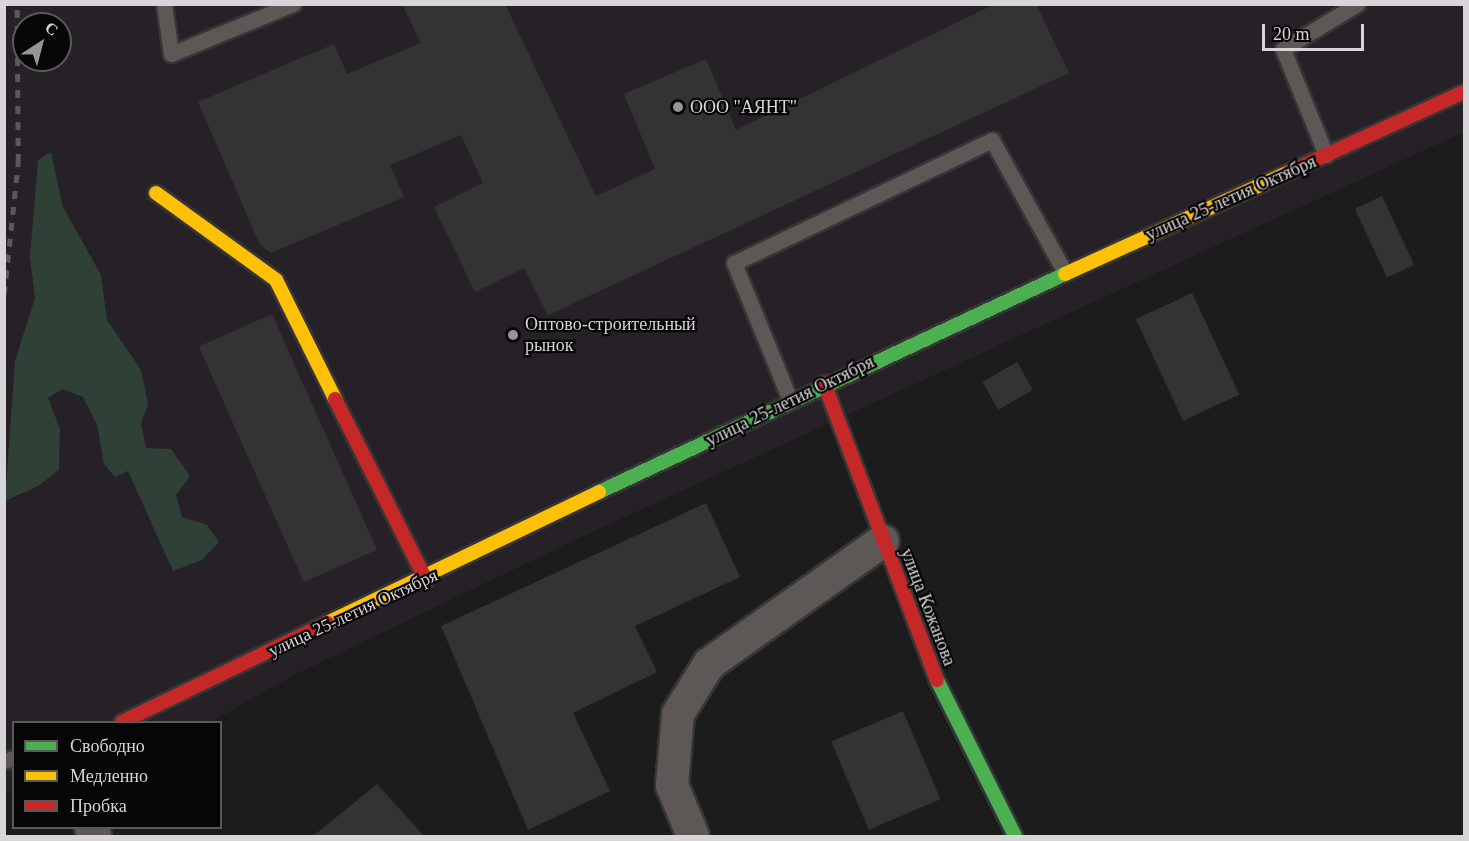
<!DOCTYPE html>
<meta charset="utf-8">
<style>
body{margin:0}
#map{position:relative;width:1469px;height:841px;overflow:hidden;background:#1d1c1d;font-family:"Times New Roman",serif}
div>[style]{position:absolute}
.built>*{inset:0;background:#262027}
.green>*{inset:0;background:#2f4037}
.building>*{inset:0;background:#343334;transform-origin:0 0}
.roads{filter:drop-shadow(2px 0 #373637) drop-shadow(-2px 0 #373637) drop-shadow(0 2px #373637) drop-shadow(0 -2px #373637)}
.lane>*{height:15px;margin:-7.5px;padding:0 7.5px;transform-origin:7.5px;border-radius:7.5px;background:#5d5855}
.street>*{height:32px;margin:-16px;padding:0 16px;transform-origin:16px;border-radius:16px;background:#5d5855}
.fast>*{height:14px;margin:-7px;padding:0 7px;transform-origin:7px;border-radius:7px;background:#4caf50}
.slow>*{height:14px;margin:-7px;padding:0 7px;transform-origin:7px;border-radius:7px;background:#ffc107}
.jam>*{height:14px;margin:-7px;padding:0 7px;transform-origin:7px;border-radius:7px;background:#c62828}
.rail>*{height:4.5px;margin-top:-2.25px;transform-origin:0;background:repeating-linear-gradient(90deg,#5a5858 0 8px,transparent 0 16px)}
.dots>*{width:16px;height:16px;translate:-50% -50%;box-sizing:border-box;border:3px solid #070607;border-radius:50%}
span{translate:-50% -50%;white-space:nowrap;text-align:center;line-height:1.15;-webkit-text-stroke:4.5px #070607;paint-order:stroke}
.poi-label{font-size:18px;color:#d7d5d7}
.left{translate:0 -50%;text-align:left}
.street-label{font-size:18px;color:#d7d5d7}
.frame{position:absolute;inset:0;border:6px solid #d7d5d7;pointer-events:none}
.legend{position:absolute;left:12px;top:721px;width:210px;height:108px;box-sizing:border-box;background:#070607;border:2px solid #5a595a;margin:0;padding:8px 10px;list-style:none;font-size:18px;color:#d7d5d7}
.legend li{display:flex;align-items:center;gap:12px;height:30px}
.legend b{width:30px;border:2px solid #5a595a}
.north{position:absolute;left:12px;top:12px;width:60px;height:60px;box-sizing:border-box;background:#070607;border:2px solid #5a595a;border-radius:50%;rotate:36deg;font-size:16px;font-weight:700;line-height:24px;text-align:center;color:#d7d5d7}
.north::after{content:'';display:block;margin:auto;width:21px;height:27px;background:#969496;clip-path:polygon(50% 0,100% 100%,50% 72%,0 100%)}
.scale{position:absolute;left:1262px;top:24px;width:102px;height:27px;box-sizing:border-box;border:3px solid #d7d5d7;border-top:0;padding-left:8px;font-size:18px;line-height:21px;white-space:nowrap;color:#d7d5d7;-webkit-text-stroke:4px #070607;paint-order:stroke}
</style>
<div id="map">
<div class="built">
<i style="clip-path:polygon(evenodd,5px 5px,1464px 5px,1464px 132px,579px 538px,292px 676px,211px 722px,14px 722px,13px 794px,5px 791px,5px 5px,24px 24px,60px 24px,60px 60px,24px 60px,24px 24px)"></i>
</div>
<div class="green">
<i style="clip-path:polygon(51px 152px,63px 207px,101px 275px,107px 320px,141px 370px,148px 404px,141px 424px,146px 448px,171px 449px,190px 476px,176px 495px,182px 517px,207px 525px,219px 542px,202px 560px,173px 571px,128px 471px,115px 477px,104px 464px,97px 425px,83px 397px,62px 389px,48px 398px,60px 429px,59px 470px,38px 486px,5px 501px,15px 361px,35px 298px,30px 257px,38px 160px)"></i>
</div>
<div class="building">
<i style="clip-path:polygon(402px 4px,505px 4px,596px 196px,655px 169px,624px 94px,706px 59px,736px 130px,995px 4px,1036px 4px,1069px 73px,548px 315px,524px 268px,475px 292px,434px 207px,483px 183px,461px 135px,390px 165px,404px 197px,271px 253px,260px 245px,198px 102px,334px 44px,347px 74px,421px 43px)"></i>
<i style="left:1382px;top:196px;width:76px;height:30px;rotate:65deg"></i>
<i style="left:1192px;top:293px;width:112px;height:62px;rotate:65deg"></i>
<i style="left:272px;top:314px;width:258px;height:80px;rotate:66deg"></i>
<i style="left:1017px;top:362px;width:32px;height:40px;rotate:60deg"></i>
<i style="clip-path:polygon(706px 503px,740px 577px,635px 626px,657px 672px,573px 713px,610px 791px,528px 830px,441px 626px)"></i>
<i style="left:903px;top:711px;width:96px;height:78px;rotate:67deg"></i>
<i style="clip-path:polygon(377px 784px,425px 837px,312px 837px)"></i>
</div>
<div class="roads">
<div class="lane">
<i style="left:164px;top:4px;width:50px;rotate:82deg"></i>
<i style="left:171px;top:54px;width:132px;rotate:-22.3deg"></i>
<i style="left:1326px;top:155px;width:114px;rotate:-112.1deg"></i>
<i style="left:1283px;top:49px;width:87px;rotate:-31.3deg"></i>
<i style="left:790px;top:400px;width:148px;rotate:-112.2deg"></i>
<i style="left:734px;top:263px;width:286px;rotate:-25.5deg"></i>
<i style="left:992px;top:140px;width:152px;rotate:61.2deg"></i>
<i style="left:4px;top:761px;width:10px;rotate:-17deg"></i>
</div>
<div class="street">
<i style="left:91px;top:828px;width:9px;rotate:63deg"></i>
<i style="left:693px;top:836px;width:55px;rotate:-112.4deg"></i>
<i style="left:672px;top:785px;width:71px;rotate:-85.2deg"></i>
<i style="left:678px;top:714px;width:59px;rotate:-58.2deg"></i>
<i style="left:709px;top:664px;width:213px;rotate:-35.3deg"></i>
</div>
<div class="fast">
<i style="left:599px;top:492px;width:514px;rotate:-25.07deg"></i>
<i style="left:937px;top:680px;width:174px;rotate:63.4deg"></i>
</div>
<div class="slow">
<i style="left:156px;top:193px;width:148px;rotate:35.9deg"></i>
<i style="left:276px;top:280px;width:133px;rotate:63.6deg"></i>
<i style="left:1065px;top:274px;width:246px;rotate:-24.5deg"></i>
<i style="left:327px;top:623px;width:302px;rotate:-25.7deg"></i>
</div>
<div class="jam">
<i style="left:1289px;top:172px;width:192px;rotate:-24.6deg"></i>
<i style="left:824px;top:383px;width:318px;rotate:69.2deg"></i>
<i style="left:335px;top:399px;width:203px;rotate:63.3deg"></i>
<i style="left:122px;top:722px;width:228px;rotate:-25.8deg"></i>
</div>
</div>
<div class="rail">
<i style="left:4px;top:294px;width:133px;rotate:-83.9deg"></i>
<i style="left:18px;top:162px;width:158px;rotate:-90.4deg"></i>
</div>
<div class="dots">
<i style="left:678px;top:107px;background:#969496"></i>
<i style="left:513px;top:335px;background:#969496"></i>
</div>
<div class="poi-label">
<span class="left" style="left:690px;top:107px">ООО "АЯНТ"</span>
<span class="left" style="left:525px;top:335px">Оптово-строительный<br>рынок</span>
</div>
<div class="street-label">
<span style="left:1231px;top:198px;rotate:-24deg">улица 25-летия Октября</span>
<span style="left:790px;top:401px;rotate:-26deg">улица 25-летия Октября</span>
<span style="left:928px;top:607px;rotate:69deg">улица Кожанова</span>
<span style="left:353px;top:613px;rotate:-25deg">улица 25-летия Октября</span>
</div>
<div class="frame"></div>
<ul class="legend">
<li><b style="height:8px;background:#4caf50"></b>Свободно</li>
<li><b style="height:8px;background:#ffc107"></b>Медленно</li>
<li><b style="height:8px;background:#c62828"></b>Пробка</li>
</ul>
<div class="north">С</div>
<div class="scale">20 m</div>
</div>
